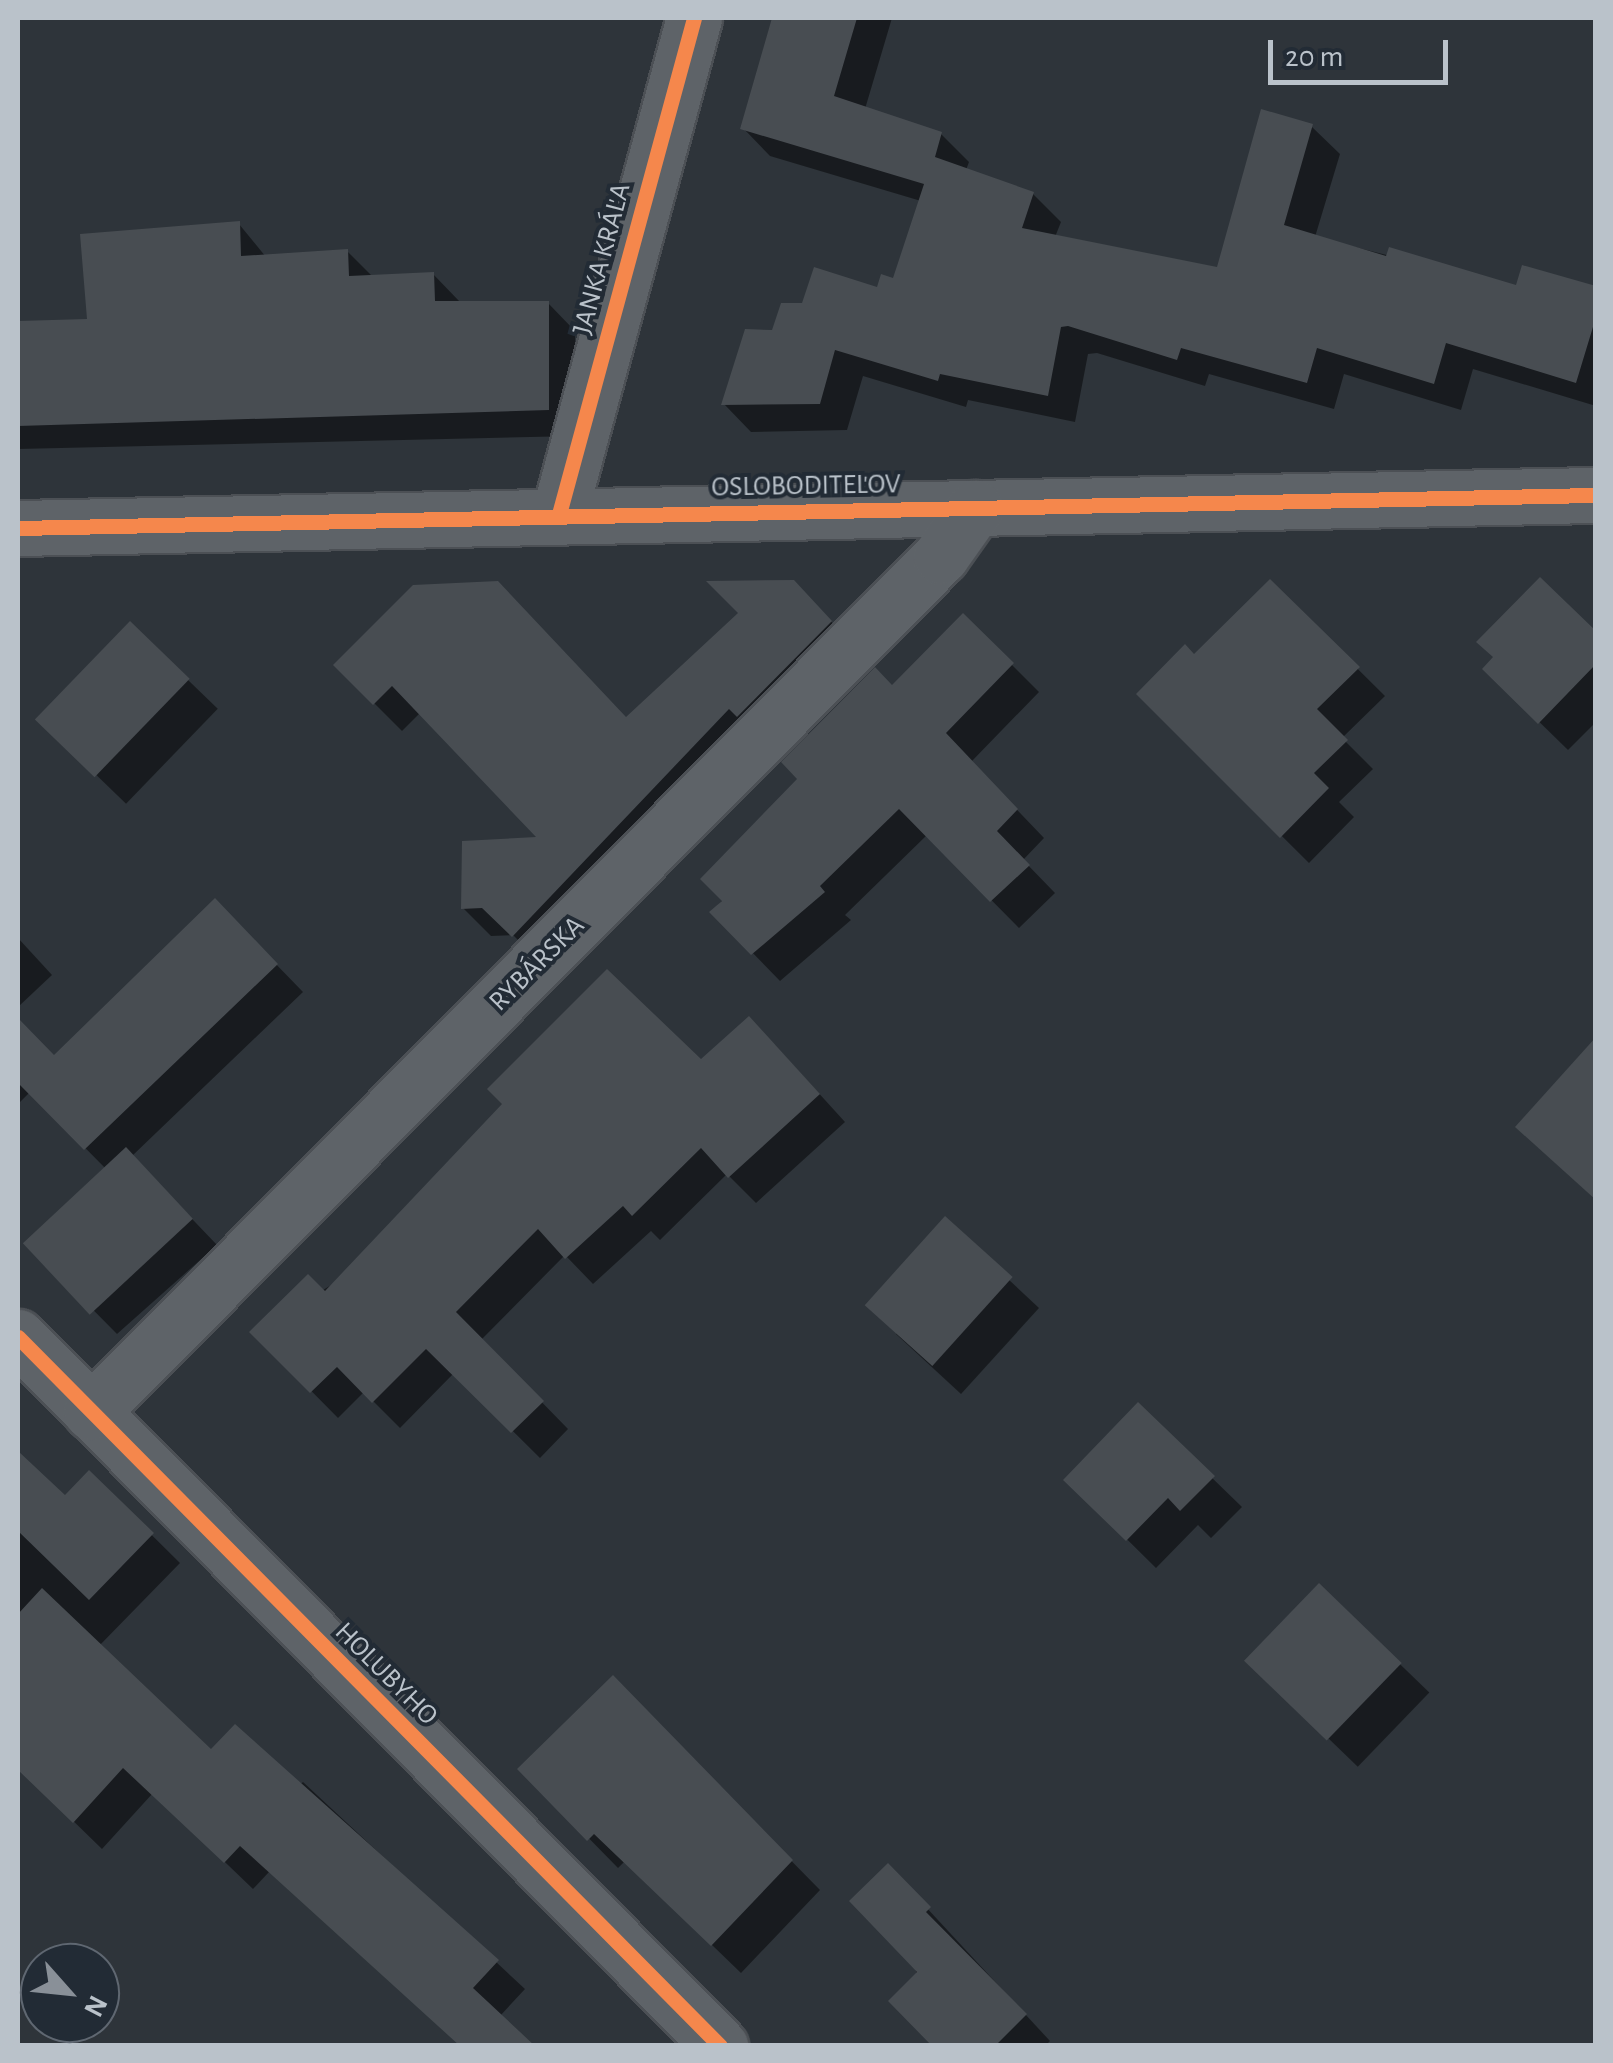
<!DOCTYPE html>
<meta charset="utf-8">
<style>
body{margin:0}
#map{position:relative;width:1613px;height:2063px;overflow:hidden;background:#2e343a;font-family:"Alegreya Sans",sans-serif}
div>[style]{position:absolute}
.shadow>*{inset:0;background:#0007;transform-origin:0 0}
.building>*{inset:0;background:#484d52;transform-origin:0 0}
.roads{filter:drop-shadow(2px 0 #4c5055) drop-shadow(-2px 0 #4c5055) drop-shadow(0 2px #4c5055) drop-shadow(0 -2px #4c5055)}
.minor>*{height:55px;margin:-27.5px;padding:0 27.5px;transform-origin:27.5px;border-radius:27.5px;background:#5e6368}
.cycleway>*{height:15px;margin:-7.5px;padding:0 7.5px;transform-origin:7.5px;border-radius:7.5px;background:#f5874c}
span{translate:-50% -50%;white-space:nowrap;text-align:center;line-height:1.15;-webkit-text-stroke:8px #222b35;paint-order:stroke}
.street-label{font-size:28px;color:#bac2ca}
.frame{position:absolute;inset:0;border:20px solid #bac2ca;pointer-events:none}
.north{position:absolute;left:20px;top:1943px;width:100px;height:100px;box-sizing:border-box;background:#222b35;border:2px solid #5f6771;border-radius:50%;rotate:117deg;font-size:28px;font-weight:700;line-height:40px;text-align:center;color:#bac2ca}
.north::after{content:'';display:block;margin:auto;width:35px;height:45px;background:#899098;clip-path:polygon(50% 0,100% 100%,50% 72%,0 100%)}
.scale{position:absolute;left:1268px;top:40px;width:180px;height:45px;box-sizing:border-box;border:5px solid #bac2ca;border-top:0;padding-left:12px;font-size:30px;line-height:35px;white-space:nowrap;color:#bac2ca;-webkit-text-stroke:8px #222b35;paint-order:stroke}
</style>
<div id="map">
<div class="shadow">
<i style="clip-path:polygon(775px 18px,892px 18px,865px 109px,941px 134px,969px 162px,966px 170px,1033px 194px,1061px 222px,1055px 237px,1219px 270px,1312px 127px,1340px 154px,1315px 237px,1518px 288px,1596px 288px,1596px 406px,1473px 369px,1461px 410px,1344px 374px,1334px 409px,1209px 374px,1205px 386px,1097px 353px,1088px 354px,1075px 422px,968px 400px,966px 407px,863px 376px,847px 430px,751px 432px,724px 404px,774px 333px,804px 306px,879px 290px,894px 281px,921px 201px,770px 156px,743px 128px)"></i>
<i style="clip-path:polygon(239px 224px,266px 257px,347px 251px,373px 277px,433px 274px,460px 302px,548px 303px,575px 331px,576px 436px,18px 449px,18px 322px,89px 321px)"></i>
<i style="clip-path:polygon(1270px 582px,1385px 696px,1342px 738px,1373px 769px,1339px 802px,1354px 817px,1309px 863px,1139px 694px,1194px 657px)"></i>
<i style="clip-path:polygon(821px 611px,858px 650px,541px 963px,513px 935px,491px 936px,463px 908px,542px 839px,421px 712px,402px 731px,336px 665px,627px 720px)"></i>
<i style="clip-path:polygon(963px 616px,1039px 692px,971px 762px,1044px 838px,1023px 860px,1055px 893px,1019px 928px,927px 835px,845px 915px,851px 920px,780px 981px,713px 912px,893px 688px)"></i>
<i style="left:130px;top:624px;width:122px;height:132px;rotate:44deg"></i>
<i style="clip-path:polygon(1596px 634px,1596px 722px,1568px 750px,1485px 669px)"></i>
<i style="clip-path:polygon(241px 928px,303px 992px,132px 1156px,217px 1245px,117px 1334px,30px 1246px,107px 1170px,30px 1092px,18px 1104px,18px 1020px,54px 1058px)"></i>
<i style="clip-path:polygon(18px 938px,52px 975px,18px 1007px)"></i>
<i style="clip-path:polygon(775px 1045px,845px 1122px,756px 1203px,727px 1174px,660px 1240px,651px 1231px,593px 1284px,565px 1255px,481px 1340px,568px 1429px,540px 1458px,454px 1373px,400px 1428px,364px 1392px,338px 1418px,253px 1332px,701px 1063px)"></i>
<i style="clip-path:polygon(945px 1220px,1039px 1308px,961px 1394px,896px 1334px)"></i>
<i style="clip-path:polygon(1138px 1406px,1242px 1507px,1211px 1538px,1198px 1525px,1156px 1568px,1067px 1480px)"></i>
<i style="clip-path:polygon(18px 1454px,65px 1499px,89px 1473px,180px 1563px,99px 1646px,211px 1753px,296px 1788px,303px 1782px,525px 1989px,500px 2016px,269px 1872px,253px 1889px,153px 1793px,102px 1849px,63px 1811px,46px 1706px,18px 1679px)"></i>
<i style="left:1320px;top:1587px;width:152px;height:103px;rotate:44deg"></i>
<i style="clip-path:polygon(613px 1679px,820px 1890px,741px 1973px,625px 1861px,618px 1868px,521px 1769px)"></i>
<i style="clip-path:polygon(888px 1866px,1050px 2041px,1045px 2046px,936px 2046px)"></i>
</div>
<div class="building">
<i style="clip-path:polygon(772px 18px,857px 18px,834px 96px,942px 132px,935px 157px,1034px 192px,1022px 228px,1217px 267px,1261px 109px,1313px 124px,1284px 225px,1386px 256px,1389px 247px,1516px 285px,1522px 265px,1596px 286px,1596px 317px,1576px 383px,1446px 343px,1434px 384px,1317px 348px,1307px 383px,1181px 348px,1177px 360px,1068px 326px,1061px 327px,1048px 396px,940px 374px,938px 381px,835px 350px,820px 404px,721px 405px,745px 329px,772px 330px,781px 303px,802px 303px,814px 267px,877px 287px,881px 274px,893px 278px,924px 184px,740px 129px)"></i>
<i style="clip-path:polygon(240px 221px,241px 256px,348px 249px,349px 276px,434px 272px,435px 301px,549px 301px,549px 410px,18px 426px,18px 321px,87px 319px,80px 234px)"></i>
<i style="clip-path:polygon(1540px 577px,1596px 631px,1596px 664px,1538px 724px,1482px 669px,1493px 657px,1476px 642px)"></i>
<i style="clip-path:polygon(1270px 579px,1360px 667px,1317px 709px,1348px 740px,1314px 773px,1329px 788px,1280px 838px,1136px 694px,1185px 644px,1194px 654px)"></i>
<i style="clip-path:polygon(794px 580px,832px 621px,737px 717px,729px 709px,512px 937px,482px 908px,461px 909px,462px 841px,536px 837px,392px 686px,373px 705px,333px 665px,413px 585px,498px 581px,626px 717px,738px 613px,706px 581px)"></i>
<i style="clip-path:polygon(963px 613px,1014px 663px,946px 733px,1018px 809px,997px 831px,1030px 865px,990px 902px,899px 809px,820px 886px,825px 892px,751px 955px,709px 912px,722px 901px,700px 879px,797px 779px,781px 762px,875px 667px,892px 685px)"></i>
<i style="left:130px;top:621px;width:83px;height:137px;rotate:44deg"></i>
<i style="clip-path:polygon(215px 898px,278px 964px,84px 1150px,18px 1083px,18px 1018px,54px 1055px)"></i>
<i style="clip-path:polygon(607px 969px,701px 1059px,749px 1016px,820px 1094px,728px 1178px,701px 1148px,632px 1216px,623px 1206px,565px 1259px,538px 1229px,456px 1312px,544px 1401px,511px 1433px,426px 1349px,372px 1403px,337px 1367px,310px 1393px,249px 1332px,308px 1274px,325px 1291px,502px 1104px,487px 1089px)"></i>
<i style="clip-path:polygon(1596px 1037px,1596px 1200px,1515px 1127px)"></i>
<i style="left:126px;top:1147px;width:98px;height:141px;rotate:47deg"></i>
<i style="left:945px;top:1216px;width:91px;height:120px;rotate:42deg"></i>
<i style="clip-path:polygon(1138px 1402px,1215px 1476px,1180px 1511px,1168px 1498px,1126px 1541px,1063px 1480px)"></i>
<i style="clip-path:polygon(18px 1451px,65px 1495px,89px 1470px,154px 1533px,89px 1600px,18px 1531px)"></i>
<i style="left:1319px;top:1583px;width:115px;height:108px;rotate:44deg"></i>
<i style="clip-path:polygon(42px 1588px,211px 1749px,235px 1724px,499px 1960px,473px 1988px,535px 2046px,460px 2046px,240px 1846px,224px 1863px,123px 1768px,73px 1823px,18px 1770px,18px 1614px)"></i>
<i style="clip-path:polygon(613px 1675px,793px 1860px,711px 1946px,594px 1834px,587px 1841px,517px 1769px)"></i>
<i style="clip-path:polygon(888px 1863px,931px 1907px,926px 1912px,1027px 2014px,995px 2046px,932px 2046px,888px 2001px,917px 1972px,849px 1901px)"></i>
</div>
<div class="roads">
<div class="minor">
<i style="left:559px;top:514px;width:514px;rotate:-74.77deg"></i>
<i style="left:18px;top:528px;width:1578px;rotate:-1.2deg"></i>
<i style="left:18px;top:1337px;width:998px;rotate:45.28deg"></i>
<i style="left:91px;top:1412px;width:1206px;rotate:-45.2deg"></i>
<i style="left:941px;top:556px;width:59px;rotate:-54.7deg"></i>
</div>
</div>
<div class="cycleway">
<i style="left:559px;top:514px;width:514px;rotate:-74.77deg"></i>
<i style="left:18px;top:528px;width:1578px;rotate:-1.2deg"></i>
<i style="left:18px;top:1337px;width:998px;rotate:45.28deg"></i>
</div>
<div class="street-label">
<span style="left:602px;top:259px;rotate:-75deg">JANKA KRÁĽA</span>
<span style="left:806px;top:486px;rotate:-1deg">OSLOBODITEĽOV</span>
<span style="left:537px;top:964px;rotate:-45deg">RYBÁRSKA</span>
<span style="left:386px;top:1674px;rotate:45deg">HOLUBYHO</span>
</div>
<div class="frame"></div>
<div class="north">N</div>
<div class="scale">20 m</div>
</div>
